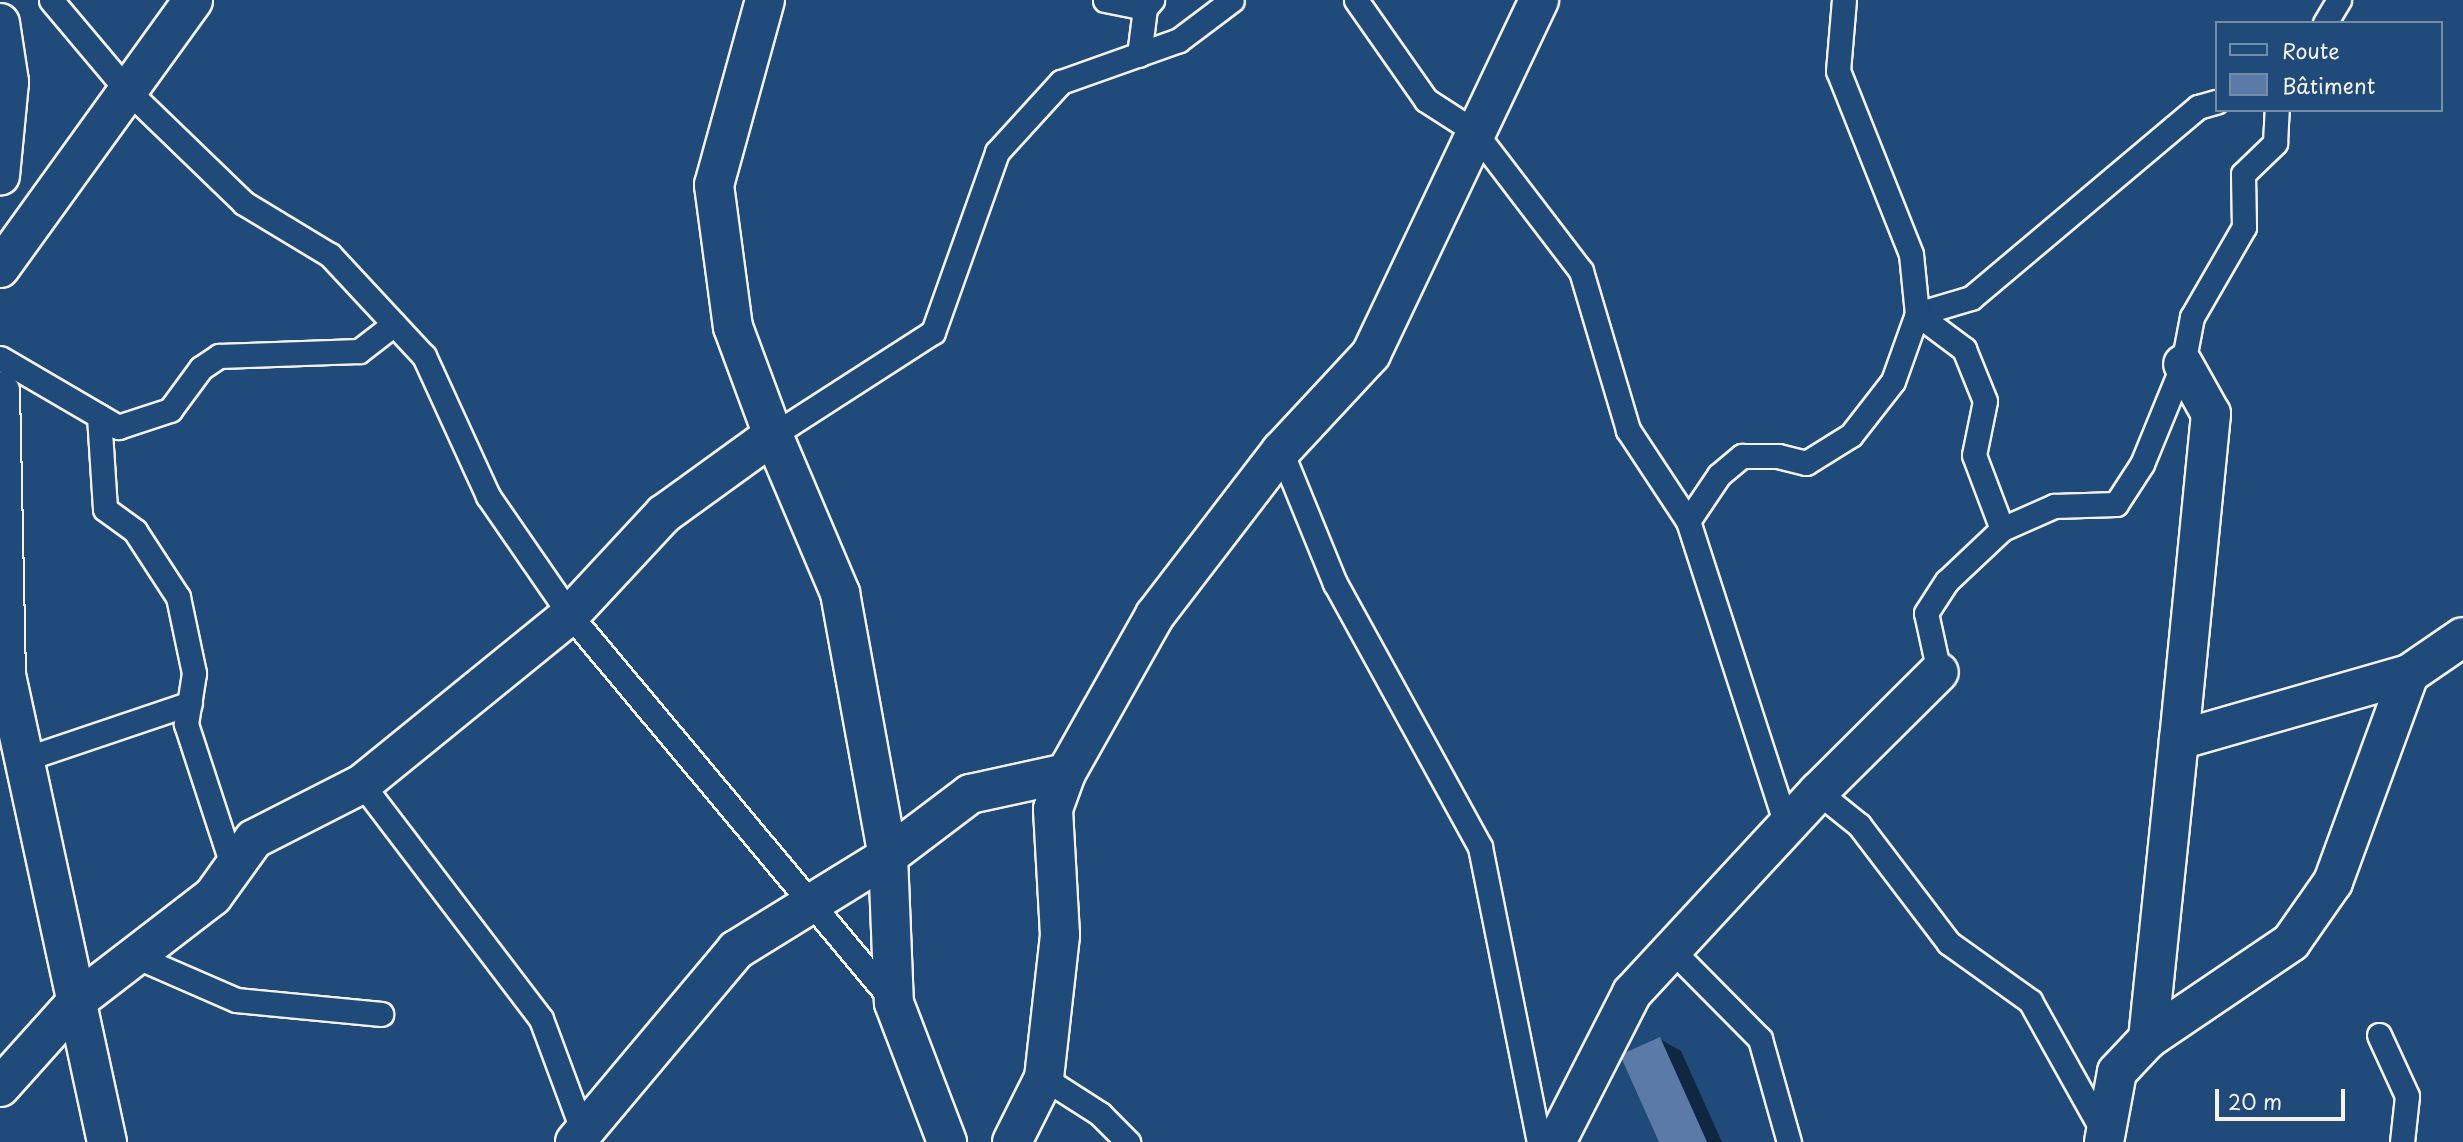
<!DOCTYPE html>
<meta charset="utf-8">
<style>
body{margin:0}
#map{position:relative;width:2463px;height:1142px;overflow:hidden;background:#1f4a7a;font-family:"Playpen Sans",sans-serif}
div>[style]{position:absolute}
.shadow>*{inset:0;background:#0007}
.building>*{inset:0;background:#5b7aa8}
.roads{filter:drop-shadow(2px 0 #f4f1e8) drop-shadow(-2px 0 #f4f1e8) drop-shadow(0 2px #f4f1e8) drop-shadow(0 -2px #f4f1e8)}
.lane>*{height:23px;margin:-11.5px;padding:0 11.5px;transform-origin:11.5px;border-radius:11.5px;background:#1f4a7a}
.street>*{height:38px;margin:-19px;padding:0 19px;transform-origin:19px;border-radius:19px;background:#1f4a7a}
span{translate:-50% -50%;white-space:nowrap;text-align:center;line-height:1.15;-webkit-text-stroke:7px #1f4a7a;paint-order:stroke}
.legend{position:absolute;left:2215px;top:21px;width:228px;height:91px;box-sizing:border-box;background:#1f4a7a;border:2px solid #748da6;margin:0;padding:9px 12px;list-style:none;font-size:21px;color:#f4f1e8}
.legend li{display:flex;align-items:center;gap:14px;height:35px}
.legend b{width:35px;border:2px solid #748da6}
.scale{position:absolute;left:2215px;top:1089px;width:130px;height:32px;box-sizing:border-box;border:4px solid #f4f1e8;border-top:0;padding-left:9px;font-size:21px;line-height:24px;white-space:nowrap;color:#f4f1e8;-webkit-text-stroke:5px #1f4a7a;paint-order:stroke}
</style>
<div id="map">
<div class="shadow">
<i style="clip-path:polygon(1660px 1039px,1681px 1051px,1722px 1142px,1661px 1142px)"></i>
</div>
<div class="building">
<i style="clip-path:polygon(1660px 1037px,1707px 1142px,1659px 1142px,1620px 1055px)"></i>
</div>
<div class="roads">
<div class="lane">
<i style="left:51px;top:0;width:116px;rotate:49.9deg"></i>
<i style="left:126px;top:89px;width:164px;rotate:44deg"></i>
<i style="left:244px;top:203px;width:100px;rotate:31.2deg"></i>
<i style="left:330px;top:255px;width:138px;rotate:47.1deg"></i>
<i style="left:424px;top:356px;width:154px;rotate:65.4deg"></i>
<i style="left:488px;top:496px;width:145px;rotate:55.4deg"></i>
<i style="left:570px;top:615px;width:502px;rotate:50.09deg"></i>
<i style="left:1105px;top:0;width:41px;rotate:11.3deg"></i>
<i style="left:1356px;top:0;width:122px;rotate:55deg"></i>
<i style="left:1426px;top:100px;width:57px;rotate:32.9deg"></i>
<i style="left:1474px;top:131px;width:176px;rotate:52.6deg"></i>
<i style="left:1581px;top:271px;width:166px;rotate:73.5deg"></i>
<i style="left:1628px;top:430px;width:109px;rotate:56.6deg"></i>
<i style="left:1688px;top:521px;width:323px;rotate:72.1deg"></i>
<i style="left:2325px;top:23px;width:27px;rotate:-59deg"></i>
<i style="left:1139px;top:55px;width:47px;rotate:-82.7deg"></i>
<i style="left:1145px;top:8px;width:11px;rotate:-49deg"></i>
<i style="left:1917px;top:314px;width:56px;rotate:-16.5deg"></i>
<i style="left:1971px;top:298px;width:297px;rotate:-40.1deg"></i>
<i style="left:2198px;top:107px;width:19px;rotate:-16deg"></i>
<i style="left:1917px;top:314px;width:59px;rotate:36.7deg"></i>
<i style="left:1964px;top:349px;width:56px;rotate:68deg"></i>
<i style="left:1985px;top:401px;width:55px;rotate:101.5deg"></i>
<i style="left:1974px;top:455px;width:79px;rotate:69.3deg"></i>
<i style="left:0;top:358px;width:137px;rotate:30.3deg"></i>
<i style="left:118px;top:427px;width:55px;rotate:-18.1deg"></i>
<i style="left:170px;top:410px;width:52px;rotate:-53.6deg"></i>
<i style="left:201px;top:368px;width:22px;rotate:-34deg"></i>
<i style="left:219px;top:356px;width:140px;rotate:-2deg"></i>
<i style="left:359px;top:351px;width:44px;rotate:-37.6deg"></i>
<i style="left:99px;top:416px;width:93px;rotate:86.3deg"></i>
<i style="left:105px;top:509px;width:37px;rotate:36deg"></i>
<i style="left:135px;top:531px;width:79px;rotate:56.9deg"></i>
<i style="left:178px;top:597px;width:78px;rotate:78.1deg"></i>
<i style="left:194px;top:673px;width:52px;rotate:98.9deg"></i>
<i style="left:186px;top:724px;width:151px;rotate:71.9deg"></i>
<i style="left:773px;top:435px;width:190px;rotate:-32.8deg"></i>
<i style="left:933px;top:332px;width:191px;rotate:-70.4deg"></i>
<i style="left:997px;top:152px;width:95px;rotate:-47.6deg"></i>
<i style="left:1061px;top:82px;width:125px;rotate:-19.6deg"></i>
<i style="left:1179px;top:40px;width:66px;rotate:-37deg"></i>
<i style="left:1281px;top:451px;width:143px;rotate:67.8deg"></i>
<i style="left:1335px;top:583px;width:301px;rotate:61.2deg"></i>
<i style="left:1480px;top:847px;width:301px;rotate:78.7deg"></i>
<i style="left:1688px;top:521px;width:55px;rotate:-56deg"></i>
<i style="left:1719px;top:475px;width:30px;rotate:-40deg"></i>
<i style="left:1742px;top:456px;width:36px"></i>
<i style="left:1778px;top:456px;width:29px;rotate:14deg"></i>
<i style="left:1806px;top:463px;width:53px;rotate:-31.9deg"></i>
<i style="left:1851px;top:435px;width:68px;rotate:-52.1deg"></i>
<i style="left:1893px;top:381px;width:71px;rotate:-70.3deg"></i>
<i style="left:1917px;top:314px;width:60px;rotate:-95.7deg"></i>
<i style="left:1911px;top:254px;width:197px;rotate:-111.7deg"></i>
<i style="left:1838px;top:71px;width:71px;rotate:-85.2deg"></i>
<i style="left:1939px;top:672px;width:60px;rotate:-102.4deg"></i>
<i style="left:1926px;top:613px;width:38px;rotate:-57deg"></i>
<i style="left:1947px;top:581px;width:76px;rotate:-43.4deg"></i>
<i style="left:2002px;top:529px;width:57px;rotate:-23.9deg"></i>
<i style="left:2054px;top:506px;width:62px;rotate:-1.8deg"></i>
<i style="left:2116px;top:504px;width:48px;rotate:-57deg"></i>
<i style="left:2142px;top:464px;width:108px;rotate:-67.7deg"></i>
<i style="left:2183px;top:364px;width:48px;rotate:-79.2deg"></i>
<i style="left:2192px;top:317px;width:104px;rotate:-60deg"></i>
<i style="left:2244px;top:227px;width:53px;rotate:-91.1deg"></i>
<i style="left:2243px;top:174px;width:45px;rotate:-44.1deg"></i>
<i style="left:2275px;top:143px;width:33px;rotate:-87deg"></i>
<i style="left:25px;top:759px;width:174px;rotate:-18.7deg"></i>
<i style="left:362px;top:784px;width:295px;rotate:52.7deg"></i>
<i style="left:541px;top:1019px;width:121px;rotate:69.6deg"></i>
<i style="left:1818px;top:792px;width:53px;rotate:38.8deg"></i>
<i style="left:1859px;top:825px;width:148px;rotate:52.7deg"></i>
<i style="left:1949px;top:943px;width:100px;rotate:35.6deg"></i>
<i style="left:2030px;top:1001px;width:154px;rotate:60.8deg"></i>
<i style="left:1672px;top:950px;width:125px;rotate:45.3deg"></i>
<i style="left:1760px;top:1039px;width:107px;rotate:74.3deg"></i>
<i style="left:135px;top:956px;width:110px;rotate:23.5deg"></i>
<i style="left:236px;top:1000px;width:146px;rotate:5.5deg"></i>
<i style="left:2379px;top:1035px;width:67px;rotate:65.3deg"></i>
<i style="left:2407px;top:1096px;width:46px;rotate:96.2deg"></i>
<i style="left:1044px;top:1078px;width:67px;rotate:32.7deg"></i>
<i style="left:1100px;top:1114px;width:40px;rotate:45deg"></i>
</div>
<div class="street">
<i style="left:765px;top:0;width:192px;rotate:105.4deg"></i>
<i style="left:714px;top:185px;width:143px;rotate:82.4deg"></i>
<i style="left:733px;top:327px;width:115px;rotate:69.7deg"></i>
<i style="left:773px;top:435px;width:172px;rotate:67deg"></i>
<i style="left:840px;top:593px;width:267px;rotate:79.7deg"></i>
<i style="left:888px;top:856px;width:147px;rotate:87.7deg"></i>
<i style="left:894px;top:1003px;width:149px;rotate:69.1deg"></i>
<i style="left:0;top:23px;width:60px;rotate:81.3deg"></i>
<i style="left:9px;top:82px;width:94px;rotate:95.5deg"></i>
<i style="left:0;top:268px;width:330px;rotate:-54.2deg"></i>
<i style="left:0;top:391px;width:284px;rotate:88.8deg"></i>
<i style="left:6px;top:675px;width:478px;rotate:77.8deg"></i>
<i style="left:2179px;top:740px;width:239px;rotate:-16deg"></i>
<i style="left:2148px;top:1039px;width:173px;rotate:-34.1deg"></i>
<i style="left:2291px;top:942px;width:73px;rotate:-55deg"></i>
<i style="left:2333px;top:882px;width:221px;rotate:-69.9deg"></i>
<i style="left:2409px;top:674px;width:65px;rotate:-34.4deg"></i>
<i style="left:0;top:1087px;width:117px;rotate:-48.1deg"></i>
<i style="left:78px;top:1000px;width:170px;rotate:-37.6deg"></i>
<i style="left:213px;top:896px;width:70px;rotate:-54.3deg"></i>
<i style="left:254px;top:839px;width:121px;rotate:-27deg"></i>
<i style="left:362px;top:784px;width:268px;rotate:-39.1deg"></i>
<i style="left:570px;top:615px;width:138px;rotate:-47.1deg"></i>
<i style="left:664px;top:514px;width:135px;rotate:-35.9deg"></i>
<i style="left:575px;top:1142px;width:251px;rotate:-50deg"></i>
<i style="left:736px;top:950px;width:179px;rotate:-31.7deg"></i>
<i style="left:888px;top:856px;width:103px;rotate:-37.1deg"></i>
<i style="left:970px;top:794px;width:98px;rotate:-12.3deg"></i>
<i style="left:1012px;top:1142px;width:72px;rotate:-63.4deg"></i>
<i style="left:1044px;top:1078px;width:144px;rotate:-83.6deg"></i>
<i style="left:1060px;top:935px;width:126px;rotate:-93.2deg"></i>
<i style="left:1053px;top:809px;width:38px;rotate:-70deg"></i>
<i style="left:1066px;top:773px;width:181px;rotate:-60.6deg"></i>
<i style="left:1155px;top:615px;width:207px;rotate:-52.5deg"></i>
<i style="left:1281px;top:451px;width:132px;rotate:-47.1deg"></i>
<i style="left:1371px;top:354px;width:392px;rotate:-64.6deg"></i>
<i style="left:1556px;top:1142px;width:167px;rotate:-63deg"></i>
<i style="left:1632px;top:993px;width:274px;rotate:-47.2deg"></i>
<i style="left:1818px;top:792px;width:170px;rotate:-44.8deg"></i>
<i style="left:2104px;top:1142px;width:71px;rotate:-79.5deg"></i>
<i style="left:2117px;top:1072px;width:45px;rotate:-46.8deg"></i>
<i style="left:2148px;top:1039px;width:301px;rotate:-84.1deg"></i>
<i style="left:2179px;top:740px;width:328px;rotate:-84.4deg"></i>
<i style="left:2211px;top:414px;width:57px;rotate:-119.2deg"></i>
</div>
</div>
<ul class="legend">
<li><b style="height:9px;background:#1f4a7a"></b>Route</li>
<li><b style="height:19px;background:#5b7aa8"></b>Bâtiment</li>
</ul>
<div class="scale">20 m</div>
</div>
